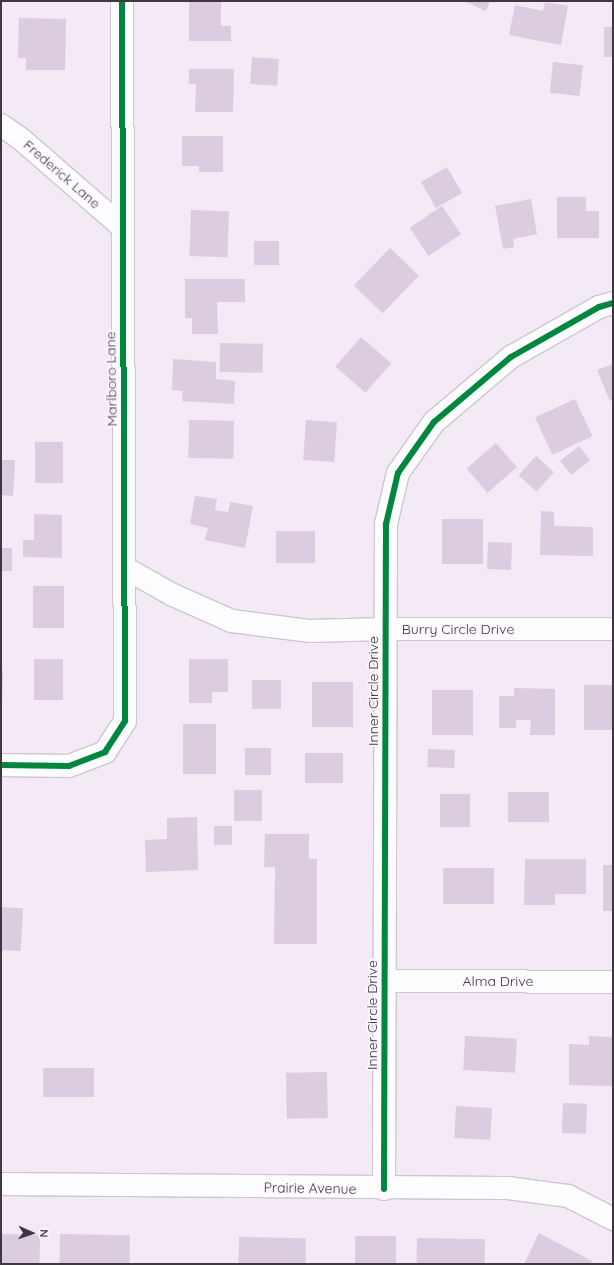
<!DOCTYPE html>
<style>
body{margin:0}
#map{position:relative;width:614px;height:1265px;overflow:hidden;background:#f3eaf6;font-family:Quicksand,sans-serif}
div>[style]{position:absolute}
.building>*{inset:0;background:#dbccdf;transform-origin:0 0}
.roads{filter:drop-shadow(1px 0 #cdc6d0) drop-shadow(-1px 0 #cdc6d0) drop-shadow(0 1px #cdc6d0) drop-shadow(0 -1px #cdc6d0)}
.minor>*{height:22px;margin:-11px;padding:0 11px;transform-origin:11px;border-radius:11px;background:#fdfcfe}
.cycleway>*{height:6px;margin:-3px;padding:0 3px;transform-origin:3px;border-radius:3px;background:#00873e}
span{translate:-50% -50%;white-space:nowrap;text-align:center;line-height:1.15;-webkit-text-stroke:3.5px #fbf7fc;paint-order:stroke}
.street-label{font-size:14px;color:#3f3841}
.frame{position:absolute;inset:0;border:2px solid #3f3841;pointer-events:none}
.north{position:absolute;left:12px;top:1213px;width:40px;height:40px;-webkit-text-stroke:3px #fbf7fc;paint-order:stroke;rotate:92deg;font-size:11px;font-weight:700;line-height:16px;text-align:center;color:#3f3841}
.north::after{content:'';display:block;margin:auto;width:14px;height:18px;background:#3f3841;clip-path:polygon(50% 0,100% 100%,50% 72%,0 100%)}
</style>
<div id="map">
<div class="building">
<i style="clip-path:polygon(189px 1px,221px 1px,221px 26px,231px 26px,231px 41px,189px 41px)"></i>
<i style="clip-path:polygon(464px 1px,490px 1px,486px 11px)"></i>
<i style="clip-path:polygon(545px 2px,568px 6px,561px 45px,509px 35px,515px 5px,543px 11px)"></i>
<i style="clip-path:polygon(19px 18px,66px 19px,65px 70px,26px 70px,26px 58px,18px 58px)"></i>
<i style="left:604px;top:27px;width:9px;height:30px"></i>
<i style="left:252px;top:57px;width:27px;height:27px;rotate:4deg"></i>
<i style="left:553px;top:62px;width:30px;height:31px;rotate:6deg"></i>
<i style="clip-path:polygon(189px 69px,234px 69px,233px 112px,195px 112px,196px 84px,189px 84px)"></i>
<i style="clip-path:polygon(182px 136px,223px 136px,223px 172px,199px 172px,199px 166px,182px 166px)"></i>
<i style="left:447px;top:167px;width:30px;height:30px;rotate:60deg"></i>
<i style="clip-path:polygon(557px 197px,586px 197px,586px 211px,599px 211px,599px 238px,557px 238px)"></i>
<i style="clip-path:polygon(531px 199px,537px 234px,513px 239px,514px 247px,503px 249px,495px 206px)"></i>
<i style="left:442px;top:206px;width:34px;height:39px;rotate:56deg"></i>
<i style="left:191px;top:210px;width:38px;height:46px;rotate:2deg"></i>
<i style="left:279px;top:241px;width:24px;height:25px;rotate:90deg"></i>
<i style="left:390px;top:248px;width:40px;height:52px;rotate:44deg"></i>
<i style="clip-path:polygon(185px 279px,245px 279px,245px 302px,217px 302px,218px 334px,192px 334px,192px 318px,185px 318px)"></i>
<i style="left:361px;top:337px;width:40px;height:39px;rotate:41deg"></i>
<i style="left:220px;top:343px;width:43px;height:29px;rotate:1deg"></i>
<i style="clip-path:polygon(173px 359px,216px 362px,216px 379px,235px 381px,234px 404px,182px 401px,183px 391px,172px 390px)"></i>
<i style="clip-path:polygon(613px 364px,613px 399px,610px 401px,597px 370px)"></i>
<i style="left:575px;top:399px;width:41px;height:44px;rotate:65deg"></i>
<i style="left:189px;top:420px;width:45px;height:38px;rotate:1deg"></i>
<i style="left:306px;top:420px;width:31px;height:40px;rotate:4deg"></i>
<i style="left:35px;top:442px;width:28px;height:41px"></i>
<i style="left:496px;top:443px;width:32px;height:39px;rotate:49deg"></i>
<i style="left:579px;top:446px;width:18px;height:24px;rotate:52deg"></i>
<i style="left:536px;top:456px;width:24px;height:26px;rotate:42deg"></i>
<i style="clip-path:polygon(1px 460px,15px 460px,13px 496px,1px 495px)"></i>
<i style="clip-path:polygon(195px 496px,217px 499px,215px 510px,228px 512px,230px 502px,253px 506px,245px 548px,205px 540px,208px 528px,190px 524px)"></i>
<i style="clip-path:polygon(541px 511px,554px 512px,554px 526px,593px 527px,593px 556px,540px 555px)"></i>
<i style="clip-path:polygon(34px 514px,62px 515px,62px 558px,23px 557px,23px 540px,34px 540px)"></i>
<i style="left:442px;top:519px;width:41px;height:45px"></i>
<i style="left:276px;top:531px;width:39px;height:32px"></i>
<i style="left:488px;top:542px;width:24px;height:27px;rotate:2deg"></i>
<i style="left:1px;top:548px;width:11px;height:23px"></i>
<i style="left:33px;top:586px;width:31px;height:42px"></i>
<i style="left:34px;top:659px;width:29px;height:41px"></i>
<i style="clip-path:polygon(189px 659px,228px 659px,228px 692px,212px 692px,212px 703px,189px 703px)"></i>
<i style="clip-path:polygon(1px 671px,3px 671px,2px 703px,1px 702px)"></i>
<i style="left:252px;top:680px;width:29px;height:29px"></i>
<i style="left:312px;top:682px;width:41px;height:45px"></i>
<i style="left:584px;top:685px;width:29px;height:45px"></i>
<i style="clip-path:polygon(514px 688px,555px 689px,555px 735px,530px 735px,531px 720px,516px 720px,516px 728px,499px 728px,499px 696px,514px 696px)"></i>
<i style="left:432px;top:690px;width:41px;height:45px"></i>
<i style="left:183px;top:724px;width:33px;height:50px"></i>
<i style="left:245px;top:748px;width:26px;height:27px"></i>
<i style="left:428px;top:749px;width:27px;height:18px;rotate:2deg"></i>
<i style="left:305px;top:753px;width:38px;height:30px"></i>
<i style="left:234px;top:790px;width:28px;height:31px"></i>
<i style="left:508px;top:792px;width:41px;height:30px"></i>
<i style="left:440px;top:794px;width:30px;height:33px"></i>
<i style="clip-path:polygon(197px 817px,198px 870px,146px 872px,145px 840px,167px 839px,167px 818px)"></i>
<i style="left:214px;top:826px;width:18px;height:19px"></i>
<i style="clip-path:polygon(265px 834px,309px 834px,309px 859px,317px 859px,317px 944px,274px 944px,275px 867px,264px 867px)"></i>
<i style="clip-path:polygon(525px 859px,586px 859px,586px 894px,555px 894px,555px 905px,524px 905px)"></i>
<i style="left:603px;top:865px;width:10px;height:46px"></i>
<i style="left:443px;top:868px;width:51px;height:36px"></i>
<i style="left:1px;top:907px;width:22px;height:43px;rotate:3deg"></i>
<i style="left:465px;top:1036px;width:52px;height:34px;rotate:3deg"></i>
<i style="clip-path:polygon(589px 1036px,613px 1037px,613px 1086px,569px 1085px,569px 1044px,589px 1045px)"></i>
<i style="left:43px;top:1068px;width:51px;height:29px"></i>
<i style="left:327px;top:1072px;width:46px;height:41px;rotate:89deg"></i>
<i style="left:563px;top:1103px;width:24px;height:30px;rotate:2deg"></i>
<i style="left:456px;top:1106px;width:36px;height:32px;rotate:3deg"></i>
<i style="clip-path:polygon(539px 1233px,592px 1261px,590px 1264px,524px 1264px)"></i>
<i style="left:1px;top:1234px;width:39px;height:30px;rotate:1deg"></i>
<i style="left:60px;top:1234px;width:70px;height:30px;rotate:1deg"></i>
<i style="left:355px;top:1236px;width:41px;height:28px"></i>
<i style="left:239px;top:1237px;width:67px;height:26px;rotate:1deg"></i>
<i style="left:417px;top:1238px;width:68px;height:26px;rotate:1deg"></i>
</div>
<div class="roads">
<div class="minor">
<i style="left:1px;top:125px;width:24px;rotate:35deg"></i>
<i style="left:21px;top:139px;width:133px;rotate:41deg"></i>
<i style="left:125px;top:568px;width:55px;rotate:29.4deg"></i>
<i style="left:173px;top:595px;width:64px;rotate:23.8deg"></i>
<i style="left:232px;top:621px;width:79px;rotate:7.3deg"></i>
<i style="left:310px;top:631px;width:75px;rotate:-1.5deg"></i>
<i style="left:385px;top:629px;width:228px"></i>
<i style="left:1px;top:765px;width:68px;rotate:0.8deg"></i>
<i style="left:69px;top:766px;width:39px;rotate:-21deg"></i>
<i style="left:105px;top:752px;width:37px;rotate:-57deg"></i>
<i style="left:125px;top:721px;width:720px;rotate:-90.24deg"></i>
<i style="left:383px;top:981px;width:230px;rotate:0.2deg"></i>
<i style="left:1px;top:1184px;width:507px;rotate:0.45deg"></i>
<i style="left:508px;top:1188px;width:61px;rotate:7.6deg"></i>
<i style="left:568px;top:1196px;width:51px;rotate:27.1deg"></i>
<i style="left:384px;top:1189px;width:665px;rotate:-89.83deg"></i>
<i style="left:386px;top:524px;width:52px;rotate:-76.8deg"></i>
<i style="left:398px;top:473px;width:62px;rotate:-54.8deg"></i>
<i style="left:434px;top:422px;width:101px;rotate:-40.2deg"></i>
<i style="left:511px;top:357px;width:101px;rotate:-29.6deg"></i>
<i style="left:599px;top:307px;width:15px;rotate:-16deg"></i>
</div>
</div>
<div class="cycleway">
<i style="left:1px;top:765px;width:68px;rotate:0.8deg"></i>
<i style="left:69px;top:766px;width:39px;rotate:-21deg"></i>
<i style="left:105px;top:752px;width:37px;rotate:-57deg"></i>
<i style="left:125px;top:721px;width:720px;rotate:-90.24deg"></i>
<i style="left:384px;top:1189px;width:665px;rotate:-89.83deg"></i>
<i style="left:386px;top:524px;width:52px;rotate:-76.8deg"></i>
<i style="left:398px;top:473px;width:62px;rotate:-54.8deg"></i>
<i style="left:434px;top:422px;width:101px;rotate:-40.2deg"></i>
<i style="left:511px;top:357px;width:101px;rotate:-29.6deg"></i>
<i style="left:599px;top:307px;width:15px;rotate:-16deg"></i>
</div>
<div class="street-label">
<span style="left:62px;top:174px;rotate:41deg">Frederick Lane</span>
<span style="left:111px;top:379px;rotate:-91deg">Marlboro Lane</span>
<span style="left:458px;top:629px">Burry Circle Drive</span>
<span style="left:373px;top:691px;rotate:-90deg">Inner Circle Drive</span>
<span style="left:498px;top:981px">Alma Drive</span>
<span style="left:372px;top:1015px;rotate:-90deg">Inner Circle Drive</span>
<span style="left:310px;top:1188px;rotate:1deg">Prairie Avenue</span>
</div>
<div class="frame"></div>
<div class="north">N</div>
</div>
